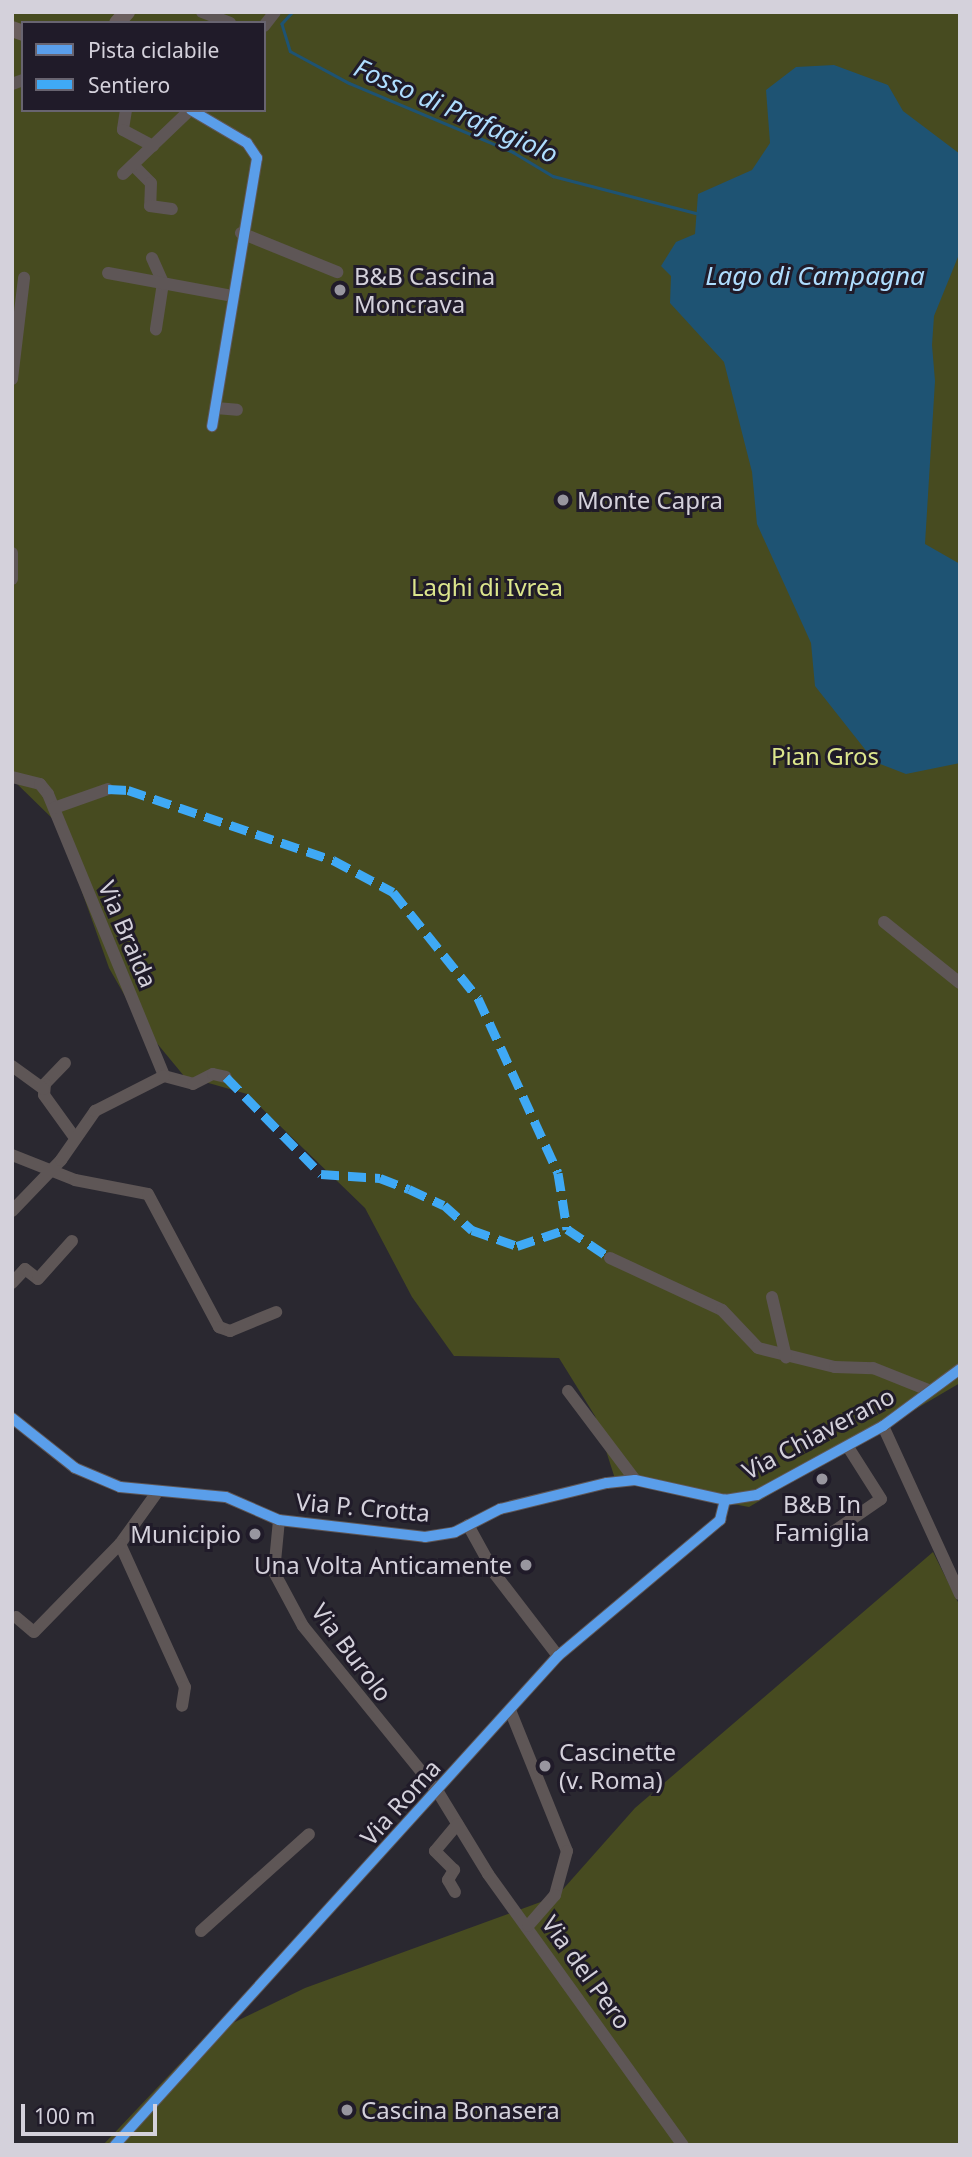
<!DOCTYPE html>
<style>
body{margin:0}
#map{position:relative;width:972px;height:2157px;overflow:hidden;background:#2a2830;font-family:"Noto Sans",sans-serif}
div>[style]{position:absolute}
.green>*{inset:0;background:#474b20}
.water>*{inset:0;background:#1e5373}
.stream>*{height:2.5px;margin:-1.25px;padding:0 1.25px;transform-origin:1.25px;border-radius:1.25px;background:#1e5373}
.minor>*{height:12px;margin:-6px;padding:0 6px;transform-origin:6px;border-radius:6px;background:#5e5656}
.major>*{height:16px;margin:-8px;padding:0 8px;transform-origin:8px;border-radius:8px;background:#6b5f5e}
.quiet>*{height:9px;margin-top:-4.5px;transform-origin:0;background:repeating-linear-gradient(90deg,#3fa9f5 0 18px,transparent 0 27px)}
.cycleway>*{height:10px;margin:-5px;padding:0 5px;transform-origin:5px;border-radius:5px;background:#5a9eea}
.dots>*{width:19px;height:19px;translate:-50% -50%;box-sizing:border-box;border:4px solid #201b29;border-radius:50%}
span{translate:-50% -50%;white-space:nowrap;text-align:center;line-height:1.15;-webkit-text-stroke:6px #201b29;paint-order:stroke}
.poi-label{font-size:24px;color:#d4d1db}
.left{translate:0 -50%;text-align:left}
.right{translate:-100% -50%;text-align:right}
.park-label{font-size:24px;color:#dce58c}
.street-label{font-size:24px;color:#d4d1db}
.water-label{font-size:26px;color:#aeddfe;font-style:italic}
.frame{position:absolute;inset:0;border:14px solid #d4d1db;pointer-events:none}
.legend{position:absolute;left:21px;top:21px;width:245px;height:91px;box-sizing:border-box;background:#201b29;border:2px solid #686470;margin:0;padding:9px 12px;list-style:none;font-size:21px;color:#d4d1db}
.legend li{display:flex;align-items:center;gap:14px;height:35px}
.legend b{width:35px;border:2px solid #686470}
.scale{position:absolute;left:21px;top:2104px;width:136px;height:32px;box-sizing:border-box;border:4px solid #d4d1db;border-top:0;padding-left:9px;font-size:21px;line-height:24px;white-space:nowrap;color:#d4d1db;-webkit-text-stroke:5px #201b29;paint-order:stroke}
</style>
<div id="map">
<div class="green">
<i style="clip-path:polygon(evenodd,12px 12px,960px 12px,960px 1383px,749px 1507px,616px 1482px,595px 1416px,559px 1358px,454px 1356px,412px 1297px,365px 1208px,247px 1094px,184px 1076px,141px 1024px,109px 968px,58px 824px,12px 779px,12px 12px,23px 23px,264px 23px,264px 110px,23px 110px,23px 23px)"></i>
<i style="clip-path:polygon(933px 1552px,960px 1606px,960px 2145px,103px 2145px,206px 2036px,305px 1988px,557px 1896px,635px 1808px)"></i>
</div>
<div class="water">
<i style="clip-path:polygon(834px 65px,888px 85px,903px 111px,960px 154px,960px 252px,934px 316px,932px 345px,935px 381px,925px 544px,960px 564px,960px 763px,906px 774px,875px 762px,815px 686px,811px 643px,757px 524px,752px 472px,724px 362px,670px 303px,671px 276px,661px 266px,676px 242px,695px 234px,698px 194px,752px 170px,770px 143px,766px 90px,796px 67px)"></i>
</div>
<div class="stream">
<i style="left:293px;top:12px;width:16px;rotate:133deg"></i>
<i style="left:282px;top:24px;width:28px;rotate:73deg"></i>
<i style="left:290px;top:51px;width:67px;rotate:28.5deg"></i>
<i style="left:349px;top:83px;width:178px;rotate:22.8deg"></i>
<i style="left:513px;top:152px;width:47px;rotate:31deg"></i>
<i style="left:553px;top:176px;width:148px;rotate:14.5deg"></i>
</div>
<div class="minor">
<i style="left:202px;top:12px;width:30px;rotate:21deg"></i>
<i style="left:264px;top:26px;width:18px;rotate:-52deg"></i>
<i style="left:12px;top:84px;width:12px;rotate:-20deg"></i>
<i style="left:126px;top:110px;width:20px;rotate:99deg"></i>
<i style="left:123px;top:130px;width:34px;rotate:28deg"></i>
<i style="left:191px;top:110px;width:65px;rotate:30.5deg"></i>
<i style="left:247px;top:143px;width:18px;rotate:56deg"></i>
<i style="left:257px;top:158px;width:272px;rotate:99.5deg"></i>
<i style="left:133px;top:165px;width:25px;rotate:45deg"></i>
<i style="left:151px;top:183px;width:23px;rotate:92deg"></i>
<i style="left:150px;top:206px;width:22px;rotate:8deg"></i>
<i style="left:123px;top:174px;width:93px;rotate:-43.7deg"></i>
<i style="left:241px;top:233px;width:104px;rotate:22.1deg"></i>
<i style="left:152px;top:258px;width:27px;rotate:66deg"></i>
<i style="left:163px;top:283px;width:47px;rotate:98.7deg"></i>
<i style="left:108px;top:273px;width:126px;rotate:10.5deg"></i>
<i style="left:12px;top:379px;width:102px;rotate:-83.2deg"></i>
<i style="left:216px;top:408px;width:21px;rotate:5deg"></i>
<i style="left:12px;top:553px;width:26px;rotate:90deg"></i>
<i style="left:12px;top:777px;width:29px;rotate:14deg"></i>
<i style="left:40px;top:784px;width:13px;rotate:51deg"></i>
<i style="left:48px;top:794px;width:305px;rotate:67.6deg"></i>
<i style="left:54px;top:808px;width:57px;rotate:-19.4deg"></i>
<i style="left:884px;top:922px;width:97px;rotate:38.8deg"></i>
<i style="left:65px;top:1063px;width:29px;rotate:134deg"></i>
<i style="left:45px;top:1084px;width:11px;rotate:95deg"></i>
<i style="left:44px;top:1095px;width:53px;rotate:54.2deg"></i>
<i style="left:12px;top:1066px;width:39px;rotate:36deg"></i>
<i style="left:164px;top:1076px;width:30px;rotate:15deg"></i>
<i style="left:193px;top:1084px;width:22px;rotate:-27deg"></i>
<i style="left:213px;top:1074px;width:13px;rotate:13deg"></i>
<i style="left:12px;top:1155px;width:68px;rotate:21.6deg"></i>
<i style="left:75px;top:1180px;width:74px;rotate:10.9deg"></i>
<i style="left:148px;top:1194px;width:151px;rotate:61.9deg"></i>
<i style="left:219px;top:1327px;width:12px;rotate:20deg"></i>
<i style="left:230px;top:1331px;width:50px;rotate:-22.4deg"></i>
<i style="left:12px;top:1211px;width:71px;rotate:-46.1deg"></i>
<i style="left:61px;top:1160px;width:60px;rotate:-55.2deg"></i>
<i style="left:95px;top:1111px;width:77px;rotate:-26.9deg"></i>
<i style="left:610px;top:1258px;width:123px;rotate:24.9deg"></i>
<i style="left:722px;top:1310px;width:52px;rotate:46.5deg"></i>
<i style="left:758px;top:1348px;width:79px;rotate:13.9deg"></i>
<i style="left:835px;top:1367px;width:38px;rotate:2deg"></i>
<i style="left:873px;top:1368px;width:59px;rotate:21.8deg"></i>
<i style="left:12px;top:1283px;width:19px;rotate:-47deg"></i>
<i style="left:25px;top:1269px;width:16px;rotate:38deg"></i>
<i style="left:38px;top:1279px;width:51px;rotate:-48.2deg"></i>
<i style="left:772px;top:1297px;width:62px;rotate:76.9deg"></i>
<i style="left:568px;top:1391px;width:111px;rotate:53deg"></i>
<i style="left:12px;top:1418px;width:80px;rotate:38.4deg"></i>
<i style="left:75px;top:1468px;width:49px;rotate:22.9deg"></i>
<i style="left:120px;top:1487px;width:106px;rotate:5.4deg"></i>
<i style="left:226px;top:1497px;width:58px;rotate:23.5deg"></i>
<i style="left:279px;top:1520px;width:147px;rotate:6.6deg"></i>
<i style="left:425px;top:1537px;width:30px;rotate:-9deg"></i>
<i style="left:455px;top:1532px;width:51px;rotate:-27.1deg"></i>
<i style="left:500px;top:1509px;width:110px;rotate:-13.7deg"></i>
<i style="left:607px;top:1483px;width:28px;rotate:-6deg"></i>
<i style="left:635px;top:1480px;width:92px;rotate:12.5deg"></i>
<i style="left:725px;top:1500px;width:32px;rotate:-9deg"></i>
<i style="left:757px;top:1495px;width:144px;rotate:-28.7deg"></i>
<i style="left:883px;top:1426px;width:96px;rotate:-36.5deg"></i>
<i style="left:883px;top:1426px;width:185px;rotate:65.4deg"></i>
<i style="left:158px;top:1491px;width:65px;rotate:125.6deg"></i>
<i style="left:120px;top:1544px;width:157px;rotate:65.6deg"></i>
<i style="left:185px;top:1687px;width:19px;rotate:99deg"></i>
<i style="left:279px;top:1520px;width:52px;rotate:95.5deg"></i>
<i style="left:274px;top:1572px;width:61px;rotate:61.8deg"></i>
<i style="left:303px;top:1626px;width:214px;rotate:50.9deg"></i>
<i style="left:438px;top:1792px;width:96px;rotate:58.6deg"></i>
<i style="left:488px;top:1874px;width:334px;rotate:54.3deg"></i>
<i style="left:468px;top:1525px;width:56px;rotate:61.1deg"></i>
<i style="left:495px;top:1574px;width:103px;rotate:52.5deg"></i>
<i style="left:833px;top:1532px;width:58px;rotate:-34.5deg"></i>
<i style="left:881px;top:1499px;width:62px;rotate:-122.4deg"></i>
<i style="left:16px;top:1617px;width:23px;rotate:40deg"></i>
<i style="left:34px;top:1632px;width:123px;rotate:-45.7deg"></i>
<i style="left:510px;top:1710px;width:152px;rotate:68deg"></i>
<i style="left:567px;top:1851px;width:46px;rotate:105.3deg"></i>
<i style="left:555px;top:1895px;width:41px;rotate:131.1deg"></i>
<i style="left:455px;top:1892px;width:14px;rotate:-120deg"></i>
<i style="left:448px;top:1880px;width:12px;rotate:-59deg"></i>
<i style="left:454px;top:1870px;width:27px;rotate:-135deg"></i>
<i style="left:435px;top:1851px;width:35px;rotate:-50deg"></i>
<i style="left:201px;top:1931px;width:145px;rotate:-41.9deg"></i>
<i style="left:115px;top:2145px;width:660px;rotate:-47.83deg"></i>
<i style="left:558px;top:1656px;width:212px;rotate:-40deg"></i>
<i style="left:720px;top:1520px;width:21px;rotate:-76deg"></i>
</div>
<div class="major">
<i style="left:117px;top:23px;width:15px;rotate:-48deg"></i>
<i style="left:12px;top:29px;width:12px;rotate:20deg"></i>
</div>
<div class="quiet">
<i style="left:108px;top:789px;width:20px;rotate:3deg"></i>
<i style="left:128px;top:790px;width:217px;rotate:18.9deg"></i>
<i style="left:333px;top:860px;width:68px;rotate:28.1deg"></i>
<i style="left:393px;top:892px;width:136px;rotate:51.3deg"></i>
<i style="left:478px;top:998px;width:192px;rotate:65.4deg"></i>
<i style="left:558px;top:1173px;width:57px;rotate:80.9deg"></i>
<i style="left:226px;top:1077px;width:136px;rotate:45.6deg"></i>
<i style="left:321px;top:1174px;width:59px;rotate:3.9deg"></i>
<i style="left:380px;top:1178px;width:31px;rotate:21deg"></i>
<i style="left:409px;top:1189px;width:38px;rotate:25deg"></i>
<i style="left:444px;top:1205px;width:38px;rotate:42deg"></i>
<i style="left:472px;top:1230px;width:48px;rotate:19.6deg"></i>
<i style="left:517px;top:1246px;width:53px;rotate:-18.8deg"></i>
<i style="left:567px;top:1229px;width:52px;rotate:34deg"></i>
</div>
<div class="cycleway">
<i style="left:191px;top:110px;width:65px;rotate:30.5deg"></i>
<i style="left:247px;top:143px;width:18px;rotate:56deg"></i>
<i style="left:257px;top:158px;width:272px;rotate:99.5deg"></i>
<i style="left:12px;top:1418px;width:80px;rotate:38.4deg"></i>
<i style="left:75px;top:1468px;width:49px;rotate:22.9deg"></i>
<i style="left:120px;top:1487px;width:106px;rotate:5.4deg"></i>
<i style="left:226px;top:1497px;width:58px;rotate:23.5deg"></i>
<i style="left:279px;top:1520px;width:147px;rotate:6.6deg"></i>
<i style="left:425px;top:1537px;width:30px;rotate:-9deg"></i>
<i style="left:455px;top:1532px;width:51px;rotate:-27.1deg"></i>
<i style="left:500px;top:1509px;width:110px;rotate:-13.7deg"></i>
<i style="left:607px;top:1483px;width:28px;rotate:-6deg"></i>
<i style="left:635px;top:1480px;width:92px;rotate:12.5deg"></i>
<i style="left:725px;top:1500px;width:32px;rotate:-9deg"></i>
<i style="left:757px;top:1495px;width:144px;rotate:-28.7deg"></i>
<i style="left:883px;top:1426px;width:96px;rotate:-36.5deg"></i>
<i style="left:115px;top:2145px;width:660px;rotate:-47.83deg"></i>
<i style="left:558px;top:1656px;width:212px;rotate:-40deg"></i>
<i style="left:720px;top:1520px;width:21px;rotate:-76deg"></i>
</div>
<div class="dots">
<i style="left:340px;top:290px;background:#98969f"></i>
<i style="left:563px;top:500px;background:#98969f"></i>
<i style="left:822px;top:1479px;background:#98969f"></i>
<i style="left:255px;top:1534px;background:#98969f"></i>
<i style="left:526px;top:1565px;background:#98969f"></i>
<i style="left:545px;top:1766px;background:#98969f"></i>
<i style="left:347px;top:2110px;background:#98969f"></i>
</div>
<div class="poi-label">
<span class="left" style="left:354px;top:290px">B&amp;B Cascina<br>Moncrava</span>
<span class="left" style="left:577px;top:500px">Monte Capra</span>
<span style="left:822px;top:1518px">B&amp;B In<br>Famiglia</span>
<span class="right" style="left:241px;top:1534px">Municipio</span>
<span class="right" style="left:512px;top:1565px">Una Volta Anticamente</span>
<span class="left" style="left:559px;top:1766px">Cascinette<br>(v. Roma)</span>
<span class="left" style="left:361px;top:2110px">Cascina Bonasera</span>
</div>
<div class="park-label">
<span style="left:487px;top:587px">Laghi di Ivrea</span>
<span style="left:825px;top:756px">Pian Gros</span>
</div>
<div class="street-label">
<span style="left:128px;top:934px;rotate:67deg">Via Braida</span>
<span style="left:818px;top:1433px;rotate:-28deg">Via Chiaverano</span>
<span style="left:363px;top:1507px;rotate:5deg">Via P. Crotta</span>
<span style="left:352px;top:1652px;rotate:53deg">Via Burolo</span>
<span style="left:400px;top:1802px;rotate:-48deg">Via Roma</span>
<span style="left:587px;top:1972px;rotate:54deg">Via del Pero</span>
</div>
<div class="water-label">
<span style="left:456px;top:111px;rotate:24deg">Fosso di Prafagiolo</span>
<span style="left:815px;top:276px">Lago di Campagna</span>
</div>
<div class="frame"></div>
<ul class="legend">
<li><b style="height:9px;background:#5a9eea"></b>Pista ciclabile</li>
<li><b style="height:9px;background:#3fa9f5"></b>Sentiero</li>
</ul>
<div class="scale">100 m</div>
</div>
